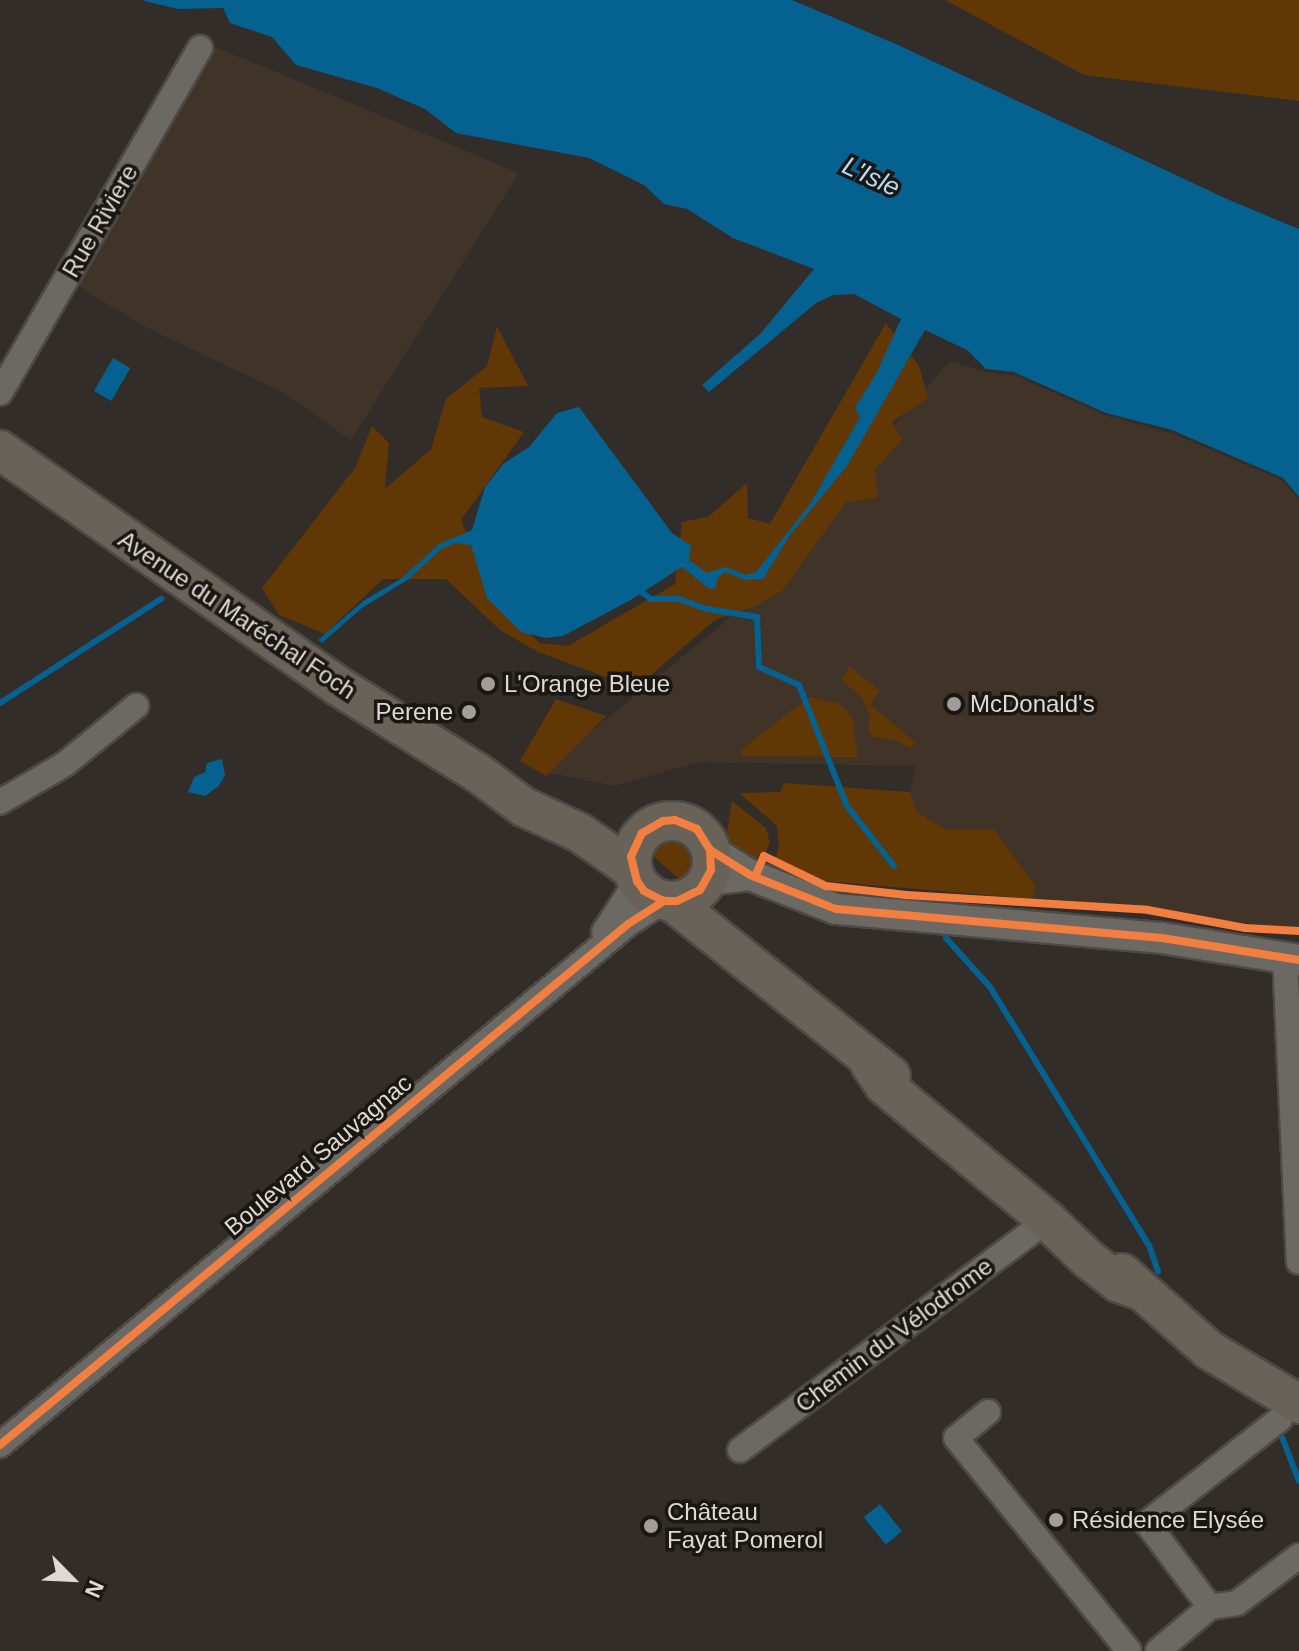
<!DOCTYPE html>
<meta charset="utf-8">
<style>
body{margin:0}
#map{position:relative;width:1299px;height:1651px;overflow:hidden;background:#322d28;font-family:Arial,sans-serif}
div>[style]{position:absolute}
.built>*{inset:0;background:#403328}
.green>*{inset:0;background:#613706}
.water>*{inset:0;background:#046190;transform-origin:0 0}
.stream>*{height:6px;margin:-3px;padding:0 3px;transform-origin:3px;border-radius:3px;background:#046190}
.roads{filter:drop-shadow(2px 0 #4d4944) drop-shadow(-2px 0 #4d4944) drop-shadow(0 2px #4d4944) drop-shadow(0 -2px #4d4944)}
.minor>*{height:24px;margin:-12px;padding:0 12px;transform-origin:12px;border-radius:12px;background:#6c6864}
.tertiary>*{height:30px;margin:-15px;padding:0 15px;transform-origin:15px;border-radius:15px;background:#6c6864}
.primary>*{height:38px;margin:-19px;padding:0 19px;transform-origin:19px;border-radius:19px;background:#696259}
.primary>.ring{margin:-19px;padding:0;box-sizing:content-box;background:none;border:38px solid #696259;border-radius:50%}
.cycleway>*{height:8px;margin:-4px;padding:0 4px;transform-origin:4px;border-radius:4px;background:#f27e40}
.dots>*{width:22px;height:22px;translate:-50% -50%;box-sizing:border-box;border:4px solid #1a1612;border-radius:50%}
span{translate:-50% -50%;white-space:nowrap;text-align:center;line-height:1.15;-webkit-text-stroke:7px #1a1612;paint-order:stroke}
.street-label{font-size:24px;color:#dfd9d4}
.poi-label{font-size:24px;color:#dfd9d4}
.left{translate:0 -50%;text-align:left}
.right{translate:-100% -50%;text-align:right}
.water-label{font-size:26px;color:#b4dbf8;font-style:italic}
.north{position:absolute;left:32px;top:1539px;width:80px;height:80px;-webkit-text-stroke:6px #1a1612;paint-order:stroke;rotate:114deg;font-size:22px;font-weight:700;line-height:32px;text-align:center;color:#dfd9d4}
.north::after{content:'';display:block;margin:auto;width:28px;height:36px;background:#dfd9d4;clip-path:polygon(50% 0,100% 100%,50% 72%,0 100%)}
</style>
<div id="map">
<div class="built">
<i style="clip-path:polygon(211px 45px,519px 173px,351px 440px,282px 392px,147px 328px,74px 284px)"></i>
<i style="clip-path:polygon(950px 361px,985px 372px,1014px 375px,1105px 415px,1171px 433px,1282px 480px,1299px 499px,1299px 930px,1088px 902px,1033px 899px,1036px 887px,995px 830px,947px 830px,917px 812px,910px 792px,916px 766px,700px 762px,614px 786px,549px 773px,589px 733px,720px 626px)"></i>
</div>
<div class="green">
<i style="clip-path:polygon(945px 0,1299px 0,1299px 101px,1084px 75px)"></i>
<i style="clip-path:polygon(886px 323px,919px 366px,928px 398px,892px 422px,902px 440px,875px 469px,878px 498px,846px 502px,782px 591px,757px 605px,715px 620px,636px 688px,538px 652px,500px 630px,446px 579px,383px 579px,325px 634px,279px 615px,262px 588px,355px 468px,372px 426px,389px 443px,385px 489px,431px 449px,446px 399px,487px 366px,497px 326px,528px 386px,479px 388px,482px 417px,524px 432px,461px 520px,489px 591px,539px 643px,568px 646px,675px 584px,682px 522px,708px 517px,747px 483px,748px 518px,770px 524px)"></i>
<i style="clip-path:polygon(849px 666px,880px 691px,870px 704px,916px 743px,911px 748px,895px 740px,872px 737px,868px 728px,870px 716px,862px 698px,842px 680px)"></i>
<i style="clip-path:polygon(809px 697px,838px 703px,852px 716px,858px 757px,743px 756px,741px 750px)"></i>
<i style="clip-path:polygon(556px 699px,606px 716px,546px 776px,520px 761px)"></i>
<i style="clip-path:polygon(784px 783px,910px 792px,917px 812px,947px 830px,995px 830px,1036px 887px,1033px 899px,824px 881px,775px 861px,779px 846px,777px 826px,739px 793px,780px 792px)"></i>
<i style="clip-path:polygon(732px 801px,766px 828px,770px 843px,764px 855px,756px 858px,731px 846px,727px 832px)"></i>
<i style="clip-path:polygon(670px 840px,680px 842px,694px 855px,692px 874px,684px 883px,651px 854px)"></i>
</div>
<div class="water">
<i style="clip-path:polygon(141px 0,792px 0,896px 44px,1227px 199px,1299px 229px,1299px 497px,1283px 478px,1172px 430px,1106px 413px,1014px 372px,986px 369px,967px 350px,925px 330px,847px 466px,790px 535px,763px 579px,745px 580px,725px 572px,718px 578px,715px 589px,708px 588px,682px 567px,629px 601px,563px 636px,546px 638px,521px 632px,487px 598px,471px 545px,456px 543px,441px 549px,409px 579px,362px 608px,322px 643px,318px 640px,363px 601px,402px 578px,439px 544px,472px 530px,485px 487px,503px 464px,529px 447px,557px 413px,579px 407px,672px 533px,691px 546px,689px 560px,707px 573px,725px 567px,746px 575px,756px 572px,810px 504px,860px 417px,855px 408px,877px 372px,901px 319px,854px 294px,833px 295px,816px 303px,709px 392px,702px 385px,761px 333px,814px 269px,733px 238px,687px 209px,664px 204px,644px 185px,589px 158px,456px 133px,425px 109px,377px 88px,296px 65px,272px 37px,230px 23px,223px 8px,178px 9px)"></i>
<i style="left:113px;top:358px;width:20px;height:38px;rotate:30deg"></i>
<i style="clip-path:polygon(222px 759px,225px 775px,219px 786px,205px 796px,188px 792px,194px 777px,205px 772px,207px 763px)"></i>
<i style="left:880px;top:1504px;width:35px;height:21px;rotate:51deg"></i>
</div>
<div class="stream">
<i style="left:639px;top:590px;width:15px;rotate:37deg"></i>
<i style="left:651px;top:599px;width:28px"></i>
<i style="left:679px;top:599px;width:30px;rotate:20deg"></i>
<i style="left:707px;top:609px;width:51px;rotate:9.1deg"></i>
<i style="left:757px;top:617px;width:50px;rotate:87.7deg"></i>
<i style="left:759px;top:667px;width:44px;rotate:24.2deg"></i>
<i style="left:799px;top:685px;width:130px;rotate:68.4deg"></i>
<i style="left:847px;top:806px;width:76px;rotate:51.9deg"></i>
<i style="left:0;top:703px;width:192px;rotate:-32.9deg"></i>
<i style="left:946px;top:938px;width:66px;rotate:48.1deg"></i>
<i style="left:990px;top:987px;width:303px;rotate:58.4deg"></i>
<i style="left:1149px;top:1245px;width:28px;rotate:71deg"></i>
<i style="left:1282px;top:1437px;width:47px;rotate:68.9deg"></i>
</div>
<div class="roads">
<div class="minor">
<i style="left:0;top:393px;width:399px;rotate:-59.9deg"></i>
<i style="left:0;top:802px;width:75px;rotate:-30.3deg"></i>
<i style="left:65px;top:764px;width:92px;rotate:-39.2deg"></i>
<i style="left:604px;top:932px;width:61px;rotate:-57.1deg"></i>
<i style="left:1285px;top:957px;width:305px;rotate:87.4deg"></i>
<i style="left:988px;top:1412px;width:41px;rotate:140.9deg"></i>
<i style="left:956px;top:1438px;width:274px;rotate:50.9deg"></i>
<i style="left:1280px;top:1419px;width:169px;rotate:142deg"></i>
<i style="left:1147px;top:1523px;width:105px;rotate:53.1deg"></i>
<i style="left:1210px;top:1607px;width:27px;rotate:-8deg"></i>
<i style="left:1237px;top:1603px;width:78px;rotate:-37.2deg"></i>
<i style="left:0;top:1445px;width:816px;rotate:-39.68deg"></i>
<i style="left:628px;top:924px;width:43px;rotate:-32.6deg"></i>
<i style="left:740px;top:1450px;width:384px;rotate:-36.8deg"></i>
<i style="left:1158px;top:1651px;width:68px;rotate:-40.2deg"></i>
</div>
<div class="tertiary">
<i style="left:710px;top:850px;width:47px;rotate:32deg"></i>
<i style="left:750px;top:875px;width:92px;rotate:21.6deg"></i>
<i style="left:836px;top:909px;width:327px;rotate:5.1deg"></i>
<i style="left:1162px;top:938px;width:139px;rotate:9.1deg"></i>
<i style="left:707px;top:880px;width:43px;rotate:-6.6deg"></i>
</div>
<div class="primary">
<i style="left:0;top:450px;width:412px;rotate:34.9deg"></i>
<i style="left:338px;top:686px;width:165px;rotate:31.9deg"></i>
<i style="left:478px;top:773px;width:57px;rotate:36.5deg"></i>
<i style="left:524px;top:807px;width:62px;rotate:24.9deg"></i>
<i style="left:580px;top:833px;width:63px;rotate:34.7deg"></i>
<i class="ring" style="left:632px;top:821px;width:42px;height:42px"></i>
<i style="left:671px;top:901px;width:281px;rotate:38.5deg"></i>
<i style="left:870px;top:1064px;width:25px;rotate:56deg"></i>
<i style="left:884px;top:1085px;width:212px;rotate:39.6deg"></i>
<i style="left:1047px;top:1220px;width:57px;rotate:43.6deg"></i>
<i style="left:1088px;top:1259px;width:39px;rotate:38deg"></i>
<i style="left:1119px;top:1283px;width:23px;rotate:20deg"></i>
<i style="left:1122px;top:1273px;width:116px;rotate:41.5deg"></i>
<i style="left:1209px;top:1350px;width:105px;rotate:31deg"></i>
</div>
</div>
<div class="cycleway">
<i style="left:710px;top:850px;width:47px;rotate:32deg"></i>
<i style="left:750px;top:875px;width:92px;rotate:21.6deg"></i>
<i style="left:836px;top:909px;width:327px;rotate:5.1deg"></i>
<i style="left:1162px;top:938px;width:139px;rotate:9.1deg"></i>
<i style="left:755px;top:877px;width:23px;rotate:-67deg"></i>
<i style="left:764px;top:856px;width:69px;rotate:25.8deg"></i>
<i style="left:826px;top:886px;width:81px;rotate:6.4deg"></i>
<i style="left:906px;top:895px;width:242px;rotate:3.5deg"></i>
<i style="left:1148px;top:910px;width:99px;rotate:10.5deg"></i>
<i style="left:1245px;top:928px;width:54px;rotate:3.2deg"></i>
<i style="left:0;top:1445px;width:816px;rotate:-39.68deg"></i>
<i style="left:628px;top:924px;width:43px;rotate:-32.6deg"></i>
<i style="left:664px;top:901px;width:13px"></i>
<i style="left:677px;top:901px;width:25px;rotate:-26deg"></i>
<i style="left:700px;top:890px;width:23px;rotate:-61deg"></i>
<i style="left:711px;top:870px;width:20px;rotate:-93deg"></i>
<i style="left:710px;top:850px;width:25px;rotate:-122deg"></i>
<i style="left:697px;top:829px;width:24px;rotate:-158deg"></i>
<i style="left:675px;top:820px;width:12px;rotate:175deg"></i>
<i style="left:663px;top:821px;width:24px;rotate:150deg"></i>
<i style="left:642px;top:833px;width:26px;rotate:115deg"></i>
<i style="left:631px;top:857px;width:25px;rotate:76deg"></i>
<i style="left:637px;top:881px;width:12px;rotate:55deg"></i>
<i style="left:644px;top:891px;width:22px;rotate:27deg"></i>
</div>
<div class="dots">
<i style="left:488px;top:684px;background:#a29d98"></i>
<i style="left:954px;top:704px;background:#a29d98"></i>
<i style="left:469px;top:712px;background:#a29d98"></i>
<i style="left:1056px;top:1520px;background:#a29d98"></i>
<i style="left:651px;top:1526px;background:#a29d98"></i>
</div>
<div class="street-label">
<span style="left:100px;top:221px;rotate:-60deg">Rue Riviere</span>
<span style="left:237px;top:615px;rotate:34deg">Avenue du Maréchal Foch</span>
<span style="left:318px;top:1155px;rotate:-40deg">Boulevard Sauvagnac</span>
<span style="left:894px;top:1335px;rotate:-37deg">Chemin du Vélodrome</span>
</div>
<div class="poi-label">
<span class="left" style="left:504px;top:684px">L'Orange Bleue</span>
<span class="left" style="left:970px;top:704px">McDonald's</span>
<span class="right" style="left:453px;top:712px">Perene</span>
<span class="left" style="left:667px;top:1526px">Château<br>Fayat Pomerol</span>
<span class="left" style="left:1072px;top:1520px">Résidence Elysée</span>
</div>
<div class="water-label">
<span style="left:871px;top:177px;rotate:25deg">L'Isle</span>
</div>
<div class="north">N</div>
</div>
